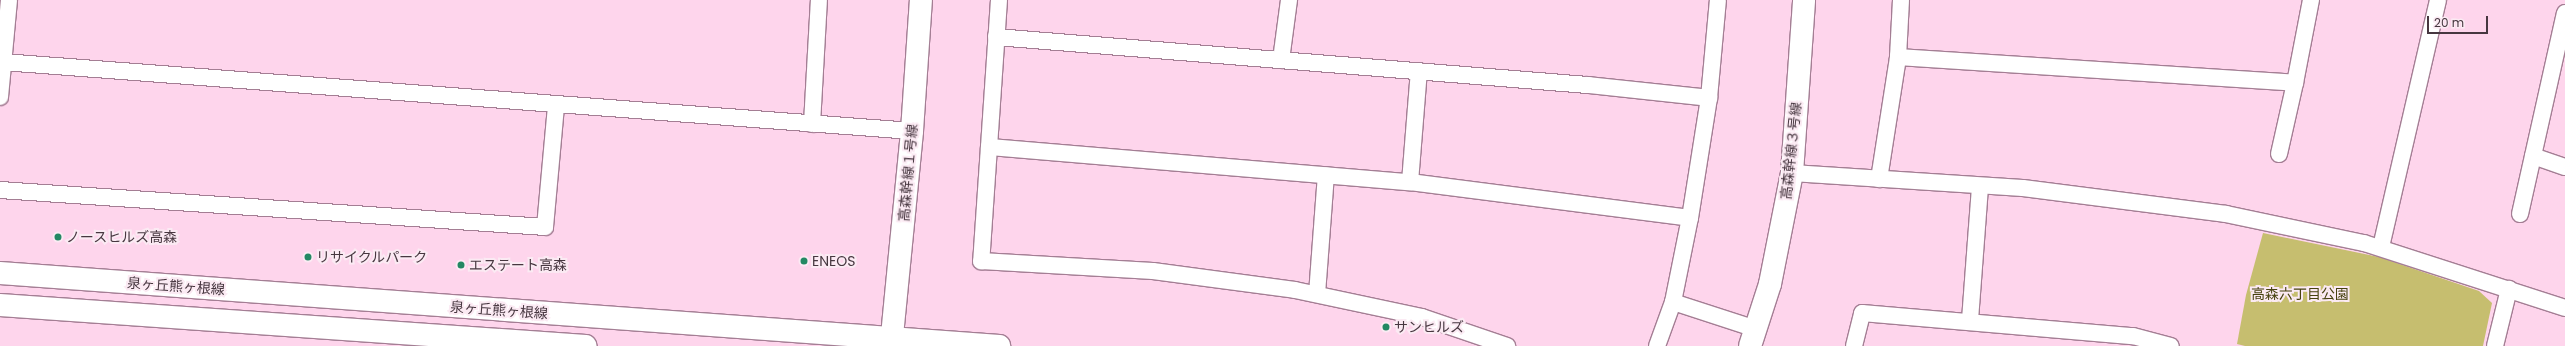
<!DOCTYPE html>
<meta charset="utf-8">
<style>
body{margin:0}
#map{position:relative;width:2565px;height:346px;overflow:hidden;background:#fed5ec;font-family:Poppins,"Noto Sans JP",sans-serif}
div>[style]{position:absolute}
.green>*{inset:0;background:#c6be6f}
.roads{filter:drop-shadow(1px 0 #a47e94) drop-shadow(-1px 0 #a47e94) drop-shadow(0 1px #a47e94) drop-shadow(0 -1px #a47e94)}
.street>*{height:16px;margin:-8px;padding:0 8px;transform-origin:8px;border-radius:8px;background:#fff}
.secondary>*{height:22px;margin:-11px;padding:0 11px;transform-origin:11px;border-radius:11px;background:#fff}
.dots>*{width:11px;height:11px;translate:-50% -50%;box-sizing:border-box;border:2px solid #fbeaf3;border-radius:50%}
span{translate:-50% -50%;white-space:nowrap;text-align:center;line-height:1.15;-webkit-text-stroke:4px #fbeaf3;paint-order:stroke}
.street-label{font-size:14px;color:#473740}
.poi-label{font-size:14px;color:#473740}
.left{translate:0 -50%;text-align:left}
.park-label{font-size:14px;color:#474210}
.scale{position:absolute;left:2427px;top:16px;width:61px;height:18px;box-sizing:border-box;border:2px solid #473740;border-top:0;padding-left:5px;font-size:12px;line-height:14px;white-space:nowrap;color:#473740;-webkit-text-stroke:3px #fbeaf3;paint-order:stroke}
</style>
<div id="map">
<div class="green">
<i style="clip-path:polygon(2263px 233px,2379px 257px,2479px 291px,2492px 303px,2483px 346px,2245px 346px,2237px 344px,2246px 295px)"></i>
</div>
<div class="roads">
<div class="street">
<i style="left:999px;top:0;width:262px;rotate:93.9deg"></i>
<i style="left:981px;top:261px;width:172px;rotate:3.3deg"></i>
<i style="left:1153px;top:271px;width:143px;rotate:7.6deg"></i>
<i style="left:1295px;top:290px;width:130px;rotate:12deg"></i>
<i style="left:1422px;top:317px;width:90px;rotate:18.8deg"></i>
<i style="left:1901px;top:0;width:57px;rotate:93deg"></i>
<i style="left:1898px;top:57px;width:398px;rotate:3.7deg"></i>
<i style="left:2295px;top:83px;width:85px;rotate:-79.1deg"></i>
<i style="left:996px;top:37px;width:594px;rotate:4.64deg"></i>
<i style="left:1588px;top:85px;width:122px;rotate:6.1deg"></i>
<i style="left:1281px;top:60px;width:61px;rotate:-82.4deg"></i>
<i style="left:3px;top:62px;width:912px;rotate:4.34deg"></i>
<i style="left:0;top:97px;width:97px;rotate:-84.7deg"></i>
<i style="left:812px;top:124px;width:124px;rotate:-86.8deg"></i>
<i style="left:989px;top:147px;width:422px;rotate:4.8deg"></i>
<i style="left:1410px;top:182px;width:282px;rotate:7.3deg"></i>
<i style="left:2279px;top:154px;width:73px;rotate:-77.3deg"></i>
<i style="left:2533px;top:156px;width:34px;rotate:19deg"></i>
<i style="left:1792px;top:173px;width:231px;rotate:3.7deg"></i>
<i style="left:2023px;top:188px;width:205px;rotate:7.3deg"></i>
<i style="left:2226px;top:214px;width:141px;rotate:11.9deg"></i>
<i style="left:2364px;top:243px;width:211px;rotate:17.9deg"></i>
<i style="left:1879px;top:179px;width:123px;rotate:-81.1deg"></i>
<i style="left:1410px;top:182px;width:111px;rotate:-85.4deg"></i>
<i style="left:0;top:190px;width:546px;rotate:3.88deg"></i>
<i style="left:545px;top:227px;width:121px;rotate:-84.8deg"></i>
<i style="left:2520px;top:214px;width:206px;rotate:-77.4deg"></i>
<i style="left:2381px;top:247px;width:253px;rotate:-77deg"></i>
<i style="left:1317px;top:294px;width:119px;rotate:-85.7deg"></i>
<i style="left:1673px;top:302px;width:87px;rotate:18deg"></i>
<i style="left:1970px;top:320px;width:134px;rotate:-85.7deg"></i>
<i style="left:1657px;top:346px;width:47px;rotate:-70deg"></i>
<i style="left:1673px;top:302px;width:86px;rotate:-78.6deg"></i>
<i style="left:1690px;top:218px;width:121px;rotate:-81deg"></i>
<i style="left:1709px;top:98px;width:98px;rotate:-84.8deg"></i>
<i style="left:1854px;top:346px;width:34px;rotate:-76deg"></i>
<i style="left:1862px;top:313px;width:272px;rotate:4.9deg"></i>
<i style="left:2133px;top:336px;width:39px;rotate:15deg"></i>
<i style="left:2495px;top:346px;width:59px;rotate:-76.2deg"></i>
</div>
<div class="secondary">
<i style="left:0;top:273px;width:1002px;rotate:4.18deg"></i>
<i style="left:0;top:305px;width:587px;rotate:4deg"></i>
<i style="left:891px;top:346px;width:216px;rotate:-84.4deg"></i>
<i style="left:912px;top:131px;width:131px;rotate:-86.1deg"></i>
<i style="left:1750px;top:346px;width:65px;rotate:-72.1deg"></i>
<i style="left:1770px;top:284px;width:113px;rotate:-78.8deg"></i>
<i style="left:1792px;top:173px;width:173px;rotate:-86deg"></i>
</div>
</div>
<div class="dots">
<i style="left:58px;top:237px;background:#238863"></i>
<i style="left:308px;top:257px;background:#238863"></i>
<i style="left:804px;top:261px;background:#238863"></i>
<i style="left:461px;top:265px;background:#238863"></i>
<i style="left:1386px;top:327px;background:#238863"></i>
</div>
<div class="street-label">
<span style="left:1791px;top:151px;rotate:-84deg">高森幹線３号線</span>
<span style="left:908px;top:173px;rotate:-85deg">高森幹線１号線</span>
<span style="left:176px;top:286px;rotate:4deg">泉ヶ丘熊ヶ根線</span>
<span style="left:499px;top:310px;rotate:4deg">泉ヶ丘熊ヶ根線</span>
</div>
<div class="poi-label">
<span class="left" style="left:66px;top:237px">ノースヒルズ高森</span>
<span class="left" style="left:316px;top:257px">リサイクルパーク</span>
<span class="left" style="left:812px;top:261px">ENEOS</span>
<span class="left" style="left:469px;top:265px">エステート高森</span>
<span class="left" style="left:1394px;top:327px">サンヒルズ</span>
</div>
<div class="park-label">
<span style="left:2300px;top:294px">高森六丁目公園</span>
</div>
<div class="scale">20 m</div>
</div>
